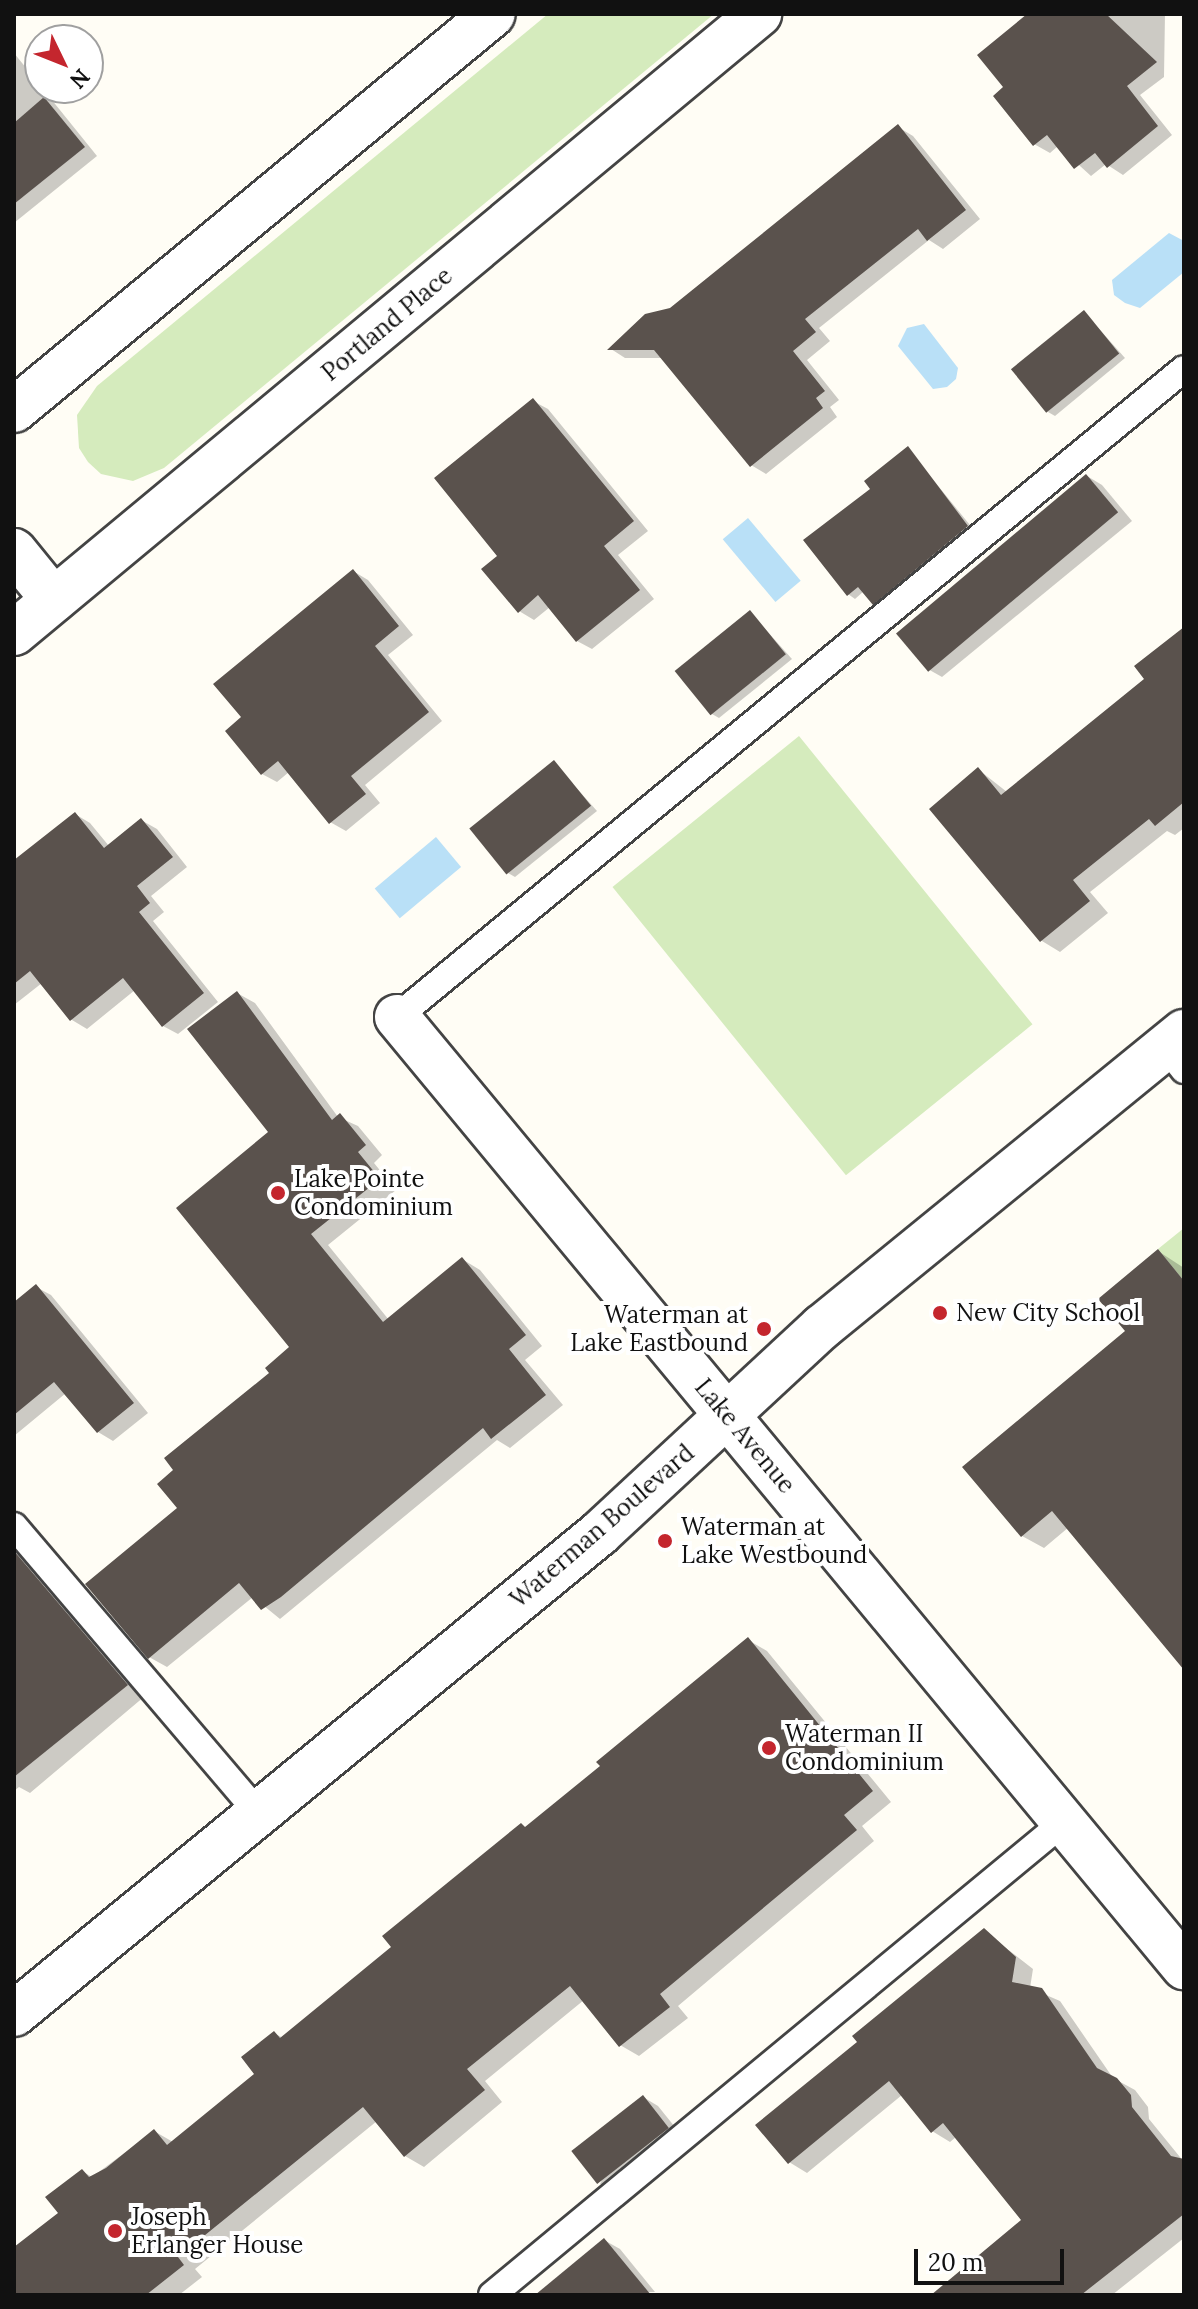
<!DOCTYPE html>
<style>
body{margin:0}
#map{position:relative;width:1198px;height:2309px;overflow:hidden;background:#fffdf5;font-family:Lora,serif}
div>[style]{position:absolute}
.green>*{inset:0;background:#d5ebbd;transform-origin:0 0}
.water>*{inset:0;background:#b9e0f7;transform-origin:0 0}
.shadow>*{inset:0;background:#0003}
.building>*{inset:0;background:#5a524d;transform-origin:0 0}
.roads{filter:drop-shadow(2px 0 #444) drop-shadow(-2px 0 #444) drop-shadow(0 2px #444) drop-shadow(0 -2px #444)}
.service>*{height:26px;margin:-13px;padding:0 13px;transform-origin:13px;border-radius:13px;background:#fff}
.minor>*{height:44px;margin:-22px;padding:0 22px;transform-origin:22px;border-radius:22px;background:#fff}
.dots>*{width:22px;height:22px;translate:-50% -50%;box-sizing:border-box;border:4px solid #fff;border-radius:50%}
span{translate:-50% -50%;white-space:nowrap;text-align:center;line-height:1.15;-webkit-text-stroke:8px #fff;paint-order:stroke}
.street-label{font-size:24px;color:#111}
.poi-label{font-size:24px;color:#111}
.left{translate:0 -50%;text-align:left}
.right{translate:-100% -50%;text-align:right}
.frame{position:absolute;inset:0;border:16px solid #111;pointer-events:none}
.north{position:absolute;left:24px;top:24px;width:80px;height:80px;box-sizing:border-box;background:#fff;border:2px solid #a0a0a0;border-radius:50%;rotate:133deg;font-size:22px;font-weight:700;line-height:32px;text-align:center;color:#111}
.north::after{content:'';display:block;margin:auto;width:28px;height:36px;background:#c4262e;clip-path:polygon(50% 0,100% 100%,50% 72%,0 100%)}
.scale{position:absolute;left:914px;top:2249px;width:150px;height:36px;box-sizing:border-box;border:4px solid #111;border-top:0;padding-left:10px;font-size:24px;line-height:28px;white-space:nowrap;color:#111;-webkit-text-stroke:6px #fff;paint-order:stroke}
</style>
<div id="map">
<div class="green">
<i style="clip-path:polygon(548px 14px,714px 14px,164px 468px,133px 481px,101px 474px,88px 462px,79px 448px,77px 415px,97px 386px)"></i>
<i style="left:799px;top:736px;width:371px;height:240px;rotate:51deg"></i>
<i style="clip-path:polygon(1184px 1228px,1184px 1281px,1158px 1249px)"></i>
</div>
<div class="water">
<i style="clip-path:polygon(1169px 233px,1184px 241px,1184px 272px,1140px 308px,1125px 303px,1114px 295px,1112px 280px)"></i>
<i style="clip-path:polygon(924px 324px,958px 368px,956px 379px,947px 387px,933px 389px,898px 346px,907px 328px)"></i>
<i style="left:748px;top:518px;width:82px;height:33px;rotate:50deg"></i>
<i style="left:436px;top:837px;width:39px;height:80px;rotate:50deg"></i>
</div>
<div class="shadow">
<i style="clip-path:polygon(1030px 14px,1165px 14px,1164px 77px,1140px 95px,1172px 135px,1123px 175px,1106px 164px,1091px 176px,1058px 146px,1050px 153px,1034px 144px,1006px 88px)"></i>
<i style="clip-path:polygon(14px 53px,97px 156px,14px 223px)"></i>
<i style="clip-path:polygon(898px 127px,913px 136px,980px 219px,943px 249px,929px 240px,819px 328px,830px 341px,807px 360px,839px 400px,830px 407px,837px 417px,766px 474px,751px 465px,663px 358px,625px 358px,611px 349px,671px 310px)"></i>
<i style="clip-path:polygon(1084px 312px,1125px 358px,1055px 416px,1048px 412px)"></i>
<i style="clip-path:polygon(533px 401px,548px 409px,648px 531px,618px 555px,654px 599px,592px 649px,577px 641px,550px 607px,534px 620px,519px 611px,499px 556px)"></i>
<i style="clip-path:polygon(908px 449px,974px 530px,881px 607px,864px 591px,855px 599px,848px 594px)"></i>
<i style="clip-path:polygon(1087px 476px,1102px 485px,1132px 521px,942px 677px,926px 668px)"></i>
<i style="clip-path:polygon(353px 571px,368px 580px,413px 635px,388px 655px,442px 721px,365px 785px,380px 803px,346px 831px,330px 822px,289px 772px,277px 782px,262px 774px)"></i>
<i style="clip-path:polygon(750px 612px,792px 659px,719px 718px,712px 714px)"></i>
<i style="clip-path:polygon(1184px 629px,1184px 828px,1175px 835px,1167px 831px,1090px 892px,1108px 913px,1060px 952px,1042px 941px,932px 809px,979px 770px,1007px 792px,1147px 679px)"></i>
<i style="clip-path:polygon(554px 763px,597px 811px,515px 877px,508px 873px)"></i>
<i style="clip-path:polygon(75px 814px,90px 823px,109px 846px,141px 820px,157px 829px,187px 867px,151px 896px,164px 912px,153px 921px,218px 1002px,178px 1034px,163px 1026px,135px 990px,87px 1029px,72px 1020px,42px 983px,14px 1005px,14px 863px)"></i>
<i style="clip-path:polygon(237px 993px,255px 1003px,338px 1117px,358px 1126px,382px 1155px,374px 1163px,396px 1190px,328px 1245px,389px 1320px,462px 1259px,480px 1270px,542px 1346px,525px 1360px,563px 1405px,510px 1448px,497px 1440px,280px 1619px,253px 1597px,167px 1667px,149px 1657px,180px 1508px,292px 1347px,271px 1133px)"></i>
<i style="clip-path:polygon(1158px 1251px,1184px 1268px,1184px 1667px,1069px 1527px,1044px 1548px,1022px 1536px,1127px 1332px)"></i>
<i style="clip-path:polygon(36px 1287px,51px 1295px,148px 1413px,113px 1441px,98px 1432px,66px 1393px,14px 1436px,14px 1305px)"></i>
<i style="clip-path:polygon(14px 1549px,26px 1556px,145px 1696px,30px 1793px,19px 1787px,14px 1791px)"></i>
<i style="clip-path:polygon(748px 1640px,767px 1651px,891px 1802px,862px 1826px,874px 1841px,678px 2006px,688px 2018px,639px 2056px,620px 2045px,584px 2000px,485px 2081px,502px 2102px,424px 2167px,405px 2156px,377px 2121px,195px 2269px,202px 2277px,179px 2295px,14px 2295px,14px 2250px,61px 2214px,82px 2171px,92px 2177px,154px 2131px,173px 2142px,257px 2074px,274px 2033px,283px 2038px,394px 1948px)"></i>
<i style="clip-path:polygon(984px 1931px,1033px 1969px,1030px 1988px,1060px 2001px,1113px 2078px,1135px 2090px,1148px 2107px,1149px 2119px,1184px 2162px,1184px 2238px,1112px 2295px,933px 2295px,1023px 2221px,956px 2137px,950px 2142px,932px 2131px,902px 2095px,807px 2173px,789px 2162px,860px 2042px)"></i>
<i style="clip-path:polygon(643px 2097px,658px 2106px,683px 2137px,615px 2193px,600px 2184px)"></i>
<i style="clip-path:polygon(604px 2240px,620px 2249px,655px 2292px,538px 2295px)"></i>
</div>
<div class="building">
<i style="clip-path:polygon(1027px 14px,1106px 14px,1157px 62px,1127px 86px,1158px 126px,1107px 168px,1095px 153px,1074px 169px,1047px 135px,1033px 146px,993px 96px,1003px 87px,977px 55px)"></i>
<i style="clip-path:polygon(44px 97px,85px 147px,14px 204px,14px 123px)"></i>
<i style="clip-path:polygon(898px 124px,966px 210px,927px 241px,918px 229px,805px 319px,816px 332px,793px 351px,825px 391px,816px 398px,823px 408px,750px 467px,654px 350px,607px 350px,645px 314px,670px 308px)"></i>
<i style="left:1084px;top:310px;width:56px;height:94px;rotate:51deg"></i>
<i style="clip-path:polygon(533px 398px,634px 521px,604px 546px,640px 590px,576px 642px,538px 595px,518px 613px,481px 569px,497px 556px,434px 478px)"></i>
<i style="clip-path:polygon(908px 446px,968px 526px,873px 605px,858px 587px,847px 596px,803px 540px,870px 489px,864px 481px)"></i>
<i style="left:1086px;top:474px;width:50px;height:248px;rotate:50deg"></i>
<i style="clip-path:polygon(353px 569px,399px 626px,375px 646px,429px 712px,351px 776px,366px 794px,329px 824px,278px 761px,261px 775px,225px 731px,241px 717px,213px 684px)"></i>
<i style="left:750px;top:610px;width:57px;height:97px;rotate:51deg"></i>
<i style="clip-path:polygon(1184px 627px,1184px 802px,1155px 826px,1149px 819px,1073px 880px,1090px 901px,1040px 942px,929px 809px,978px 767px,1001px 795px,1144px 679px,1134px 666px)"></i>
<i style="left:554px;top:760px;width:59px;height:109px;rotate:51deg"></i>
<i style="clip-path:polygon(75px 812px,104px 848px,141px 818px,173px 857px,137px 886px,150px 903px,139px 912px,204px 993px,162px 1027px,123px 978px,70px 1021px,30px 971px,14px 984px,14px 860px)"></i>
<i style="clip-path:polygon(237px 991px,332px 1120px,340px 1113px,366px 1145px,358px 1152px,380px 1179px,311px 1234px,383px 1322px,462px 1257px,526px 1335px,509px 1349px,546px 1395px,491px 1439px,483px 1428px,281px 1597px,261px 1610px,239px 1583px,148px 1659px,85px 1584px,177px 1508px,157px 1484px,173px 1470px,164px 1458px,269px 1373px,265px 1368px,289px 1347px,176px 1208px,268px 1132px,187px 1029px)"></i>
<i style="clip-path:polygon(1158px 1249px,1184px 1281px,1184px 1670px,1052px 1511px,1021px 1537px,962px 1467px,1125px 1331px,1098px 1299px)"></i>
<i style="clip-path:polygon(36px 1284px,134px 1403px,97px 1433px,54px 1382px,14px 1415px,14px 1302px)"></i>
<i style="clip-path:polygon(14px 1551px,128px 1685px,14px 1777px)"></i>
<i style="clip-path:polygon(748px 1637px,873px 1791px,844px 1815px,857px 1830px,660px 1994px,670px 2007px,619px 2047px,570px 1986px,467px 2069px,485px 2090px,404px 2157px,363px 2107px,178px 2257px,184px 2265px,146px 2295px,14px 2295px,14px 2247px,58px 2213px,45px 2197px,82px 2169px,89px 2177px,106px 2168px,154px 2129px,167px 2145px,254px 2074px,241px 2057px,274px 2031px,280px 2038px,391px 1947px,382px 1936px,521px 1823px,525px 1827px,600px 1766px,596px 1762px)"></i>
<i style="clip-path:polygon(984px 1928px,1016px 1957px,1012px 1982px,1042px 1988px,1097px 2068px,1117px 2078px,1131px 2095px,1132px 2107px,1171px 2156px,1184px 2159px,1184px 2214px,1081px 2295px,931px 2295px,1021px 2220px,943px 2123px,931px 2133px,889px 2081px,788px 2164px,755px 2125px,857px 2042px,852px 2036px)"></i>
<i style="left:643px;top:2095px;width:42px;height:91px;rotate:52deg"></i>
<i style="clip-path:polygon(604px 2238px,651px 2295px,535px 2295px)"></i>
</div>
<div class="roads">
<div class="service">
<i style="left:397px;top:1017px;width:1019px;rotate:-39.47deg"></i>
<i style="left:1166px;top:1047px;width:29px;rotate:52deg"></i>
<i style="left:14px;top:1526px;width:377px;rotate:49.6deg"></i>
<i style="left:492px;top:2295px;width:744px;rotate:-39.6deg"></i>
</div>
<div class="minor">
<i style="left:14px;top:410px;width:621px;rotate:-39.58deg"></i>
<i style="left:14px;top:551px;width:63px;rotate:50.8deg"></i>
<i style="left:14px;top:633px;width:969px;rotate:-39.72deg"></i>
<i style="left:397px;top:1017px;width:1234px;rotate:50.36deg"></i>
<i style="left:14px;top:2014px;width:758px;rotate:-39.38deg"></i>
<i style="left:600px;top:1533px;width:303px;rotate:-42.9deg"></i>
<i style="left:822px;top:1327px;width:467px;rotate:-39.2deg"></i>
</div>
</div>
<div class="dots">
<i style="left:278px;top:1193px;background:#c4262e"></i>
<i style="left:940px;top:1313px;background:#c4262e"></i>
<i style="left:764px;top:1329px;background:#c4262e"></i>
<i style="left:665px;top:1541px;background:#c4262e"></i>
<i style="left:769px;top:1748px;background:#c4262e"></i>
<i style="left:115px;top:2231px;background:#c4262e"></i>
</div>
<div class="street-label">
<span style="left:387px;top:324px;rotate:-40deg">Portland Place</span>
<span style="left:745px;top:1436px;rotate:50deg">Lake Avenue</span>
<span style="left:602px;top:1526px;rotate:-41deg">Waterman Boulevard</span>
</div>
<div class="poi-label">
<span class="left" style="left:294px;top:1193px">Lake Pointe<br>Condominium</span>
<span class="left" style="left:956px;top:1313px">New City School</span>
<span class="right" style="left:748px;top:1329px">Waterman at<br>Lake Eastbound</span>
<span class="left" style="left:681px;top:1541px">Waterman at<br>Lake Westbound</span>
<span class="left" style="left:785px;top:1748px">Waterman II<br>Condominium</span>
<span class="left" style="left:131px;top:2231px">Joseph<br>Erlanger House</span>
</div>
<div class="frame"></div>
<div class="north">N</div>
<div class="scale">20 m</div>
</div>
